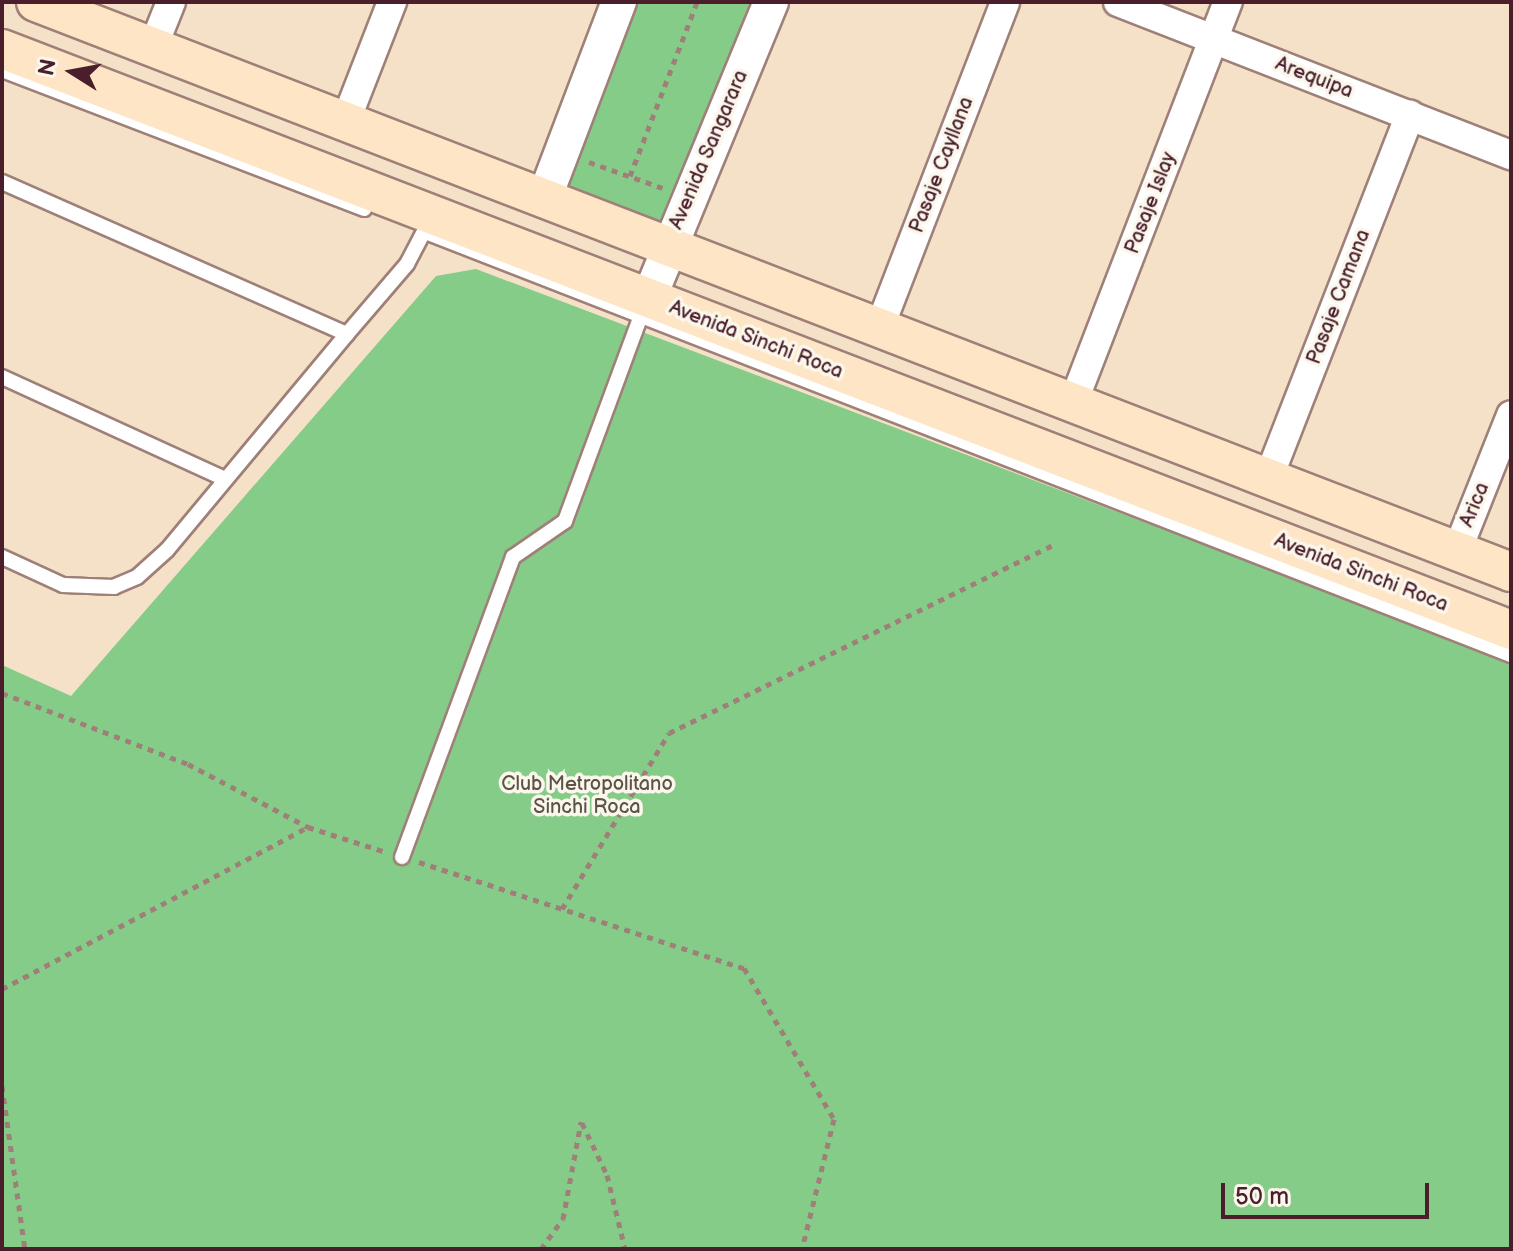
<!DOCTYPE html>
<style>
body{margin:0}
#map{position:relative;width:1513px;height:1251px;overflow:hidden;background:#f4e1c7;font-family:"Balsamiq Sans",sans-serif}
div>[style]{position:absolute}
.green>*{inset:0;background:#84cc88}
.path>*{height:5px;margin-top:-2.5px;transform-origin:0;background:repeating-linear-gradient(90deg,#9f8079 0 6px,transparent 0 12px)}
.roads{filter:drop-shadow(2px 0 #9f8079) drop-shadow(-2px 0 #9f8079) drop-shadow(0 2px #9f8079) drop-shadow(0 -2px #9f8079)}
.service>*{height:14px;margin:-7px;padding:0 7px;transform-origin:7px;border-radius:7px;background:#fff}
.minor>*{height:28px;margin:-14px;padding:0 14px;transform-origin:14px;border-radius:14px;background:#fff}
.tertiary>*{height:34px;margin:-17px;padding:0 17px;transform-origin:17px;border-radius:17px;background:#fff}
.secondary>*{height:38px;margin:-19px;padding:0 19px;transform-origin:19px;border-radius:19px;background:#fde5c5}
span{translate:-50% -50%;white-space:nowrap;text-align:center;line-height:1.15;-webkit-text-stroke:7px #fbf7ec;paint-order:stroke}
.street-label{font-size:20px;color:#4a1f2b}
.park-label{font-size:20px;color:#5b5347}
.frame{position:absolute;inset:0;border:4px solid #4a1f2b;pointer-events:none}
.north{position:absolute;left:32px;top:32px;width:80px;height:80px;-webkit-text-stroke:6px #fbf7ec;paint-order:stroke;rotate:281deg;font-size:22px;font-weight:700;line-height:32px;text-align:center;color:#4a1f2b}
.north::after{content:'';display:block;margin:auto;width:28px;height:36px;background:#4a1f2b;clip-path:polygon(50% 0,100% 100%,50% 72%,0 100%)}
.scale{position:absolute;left:1221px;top:1183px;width:208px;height:36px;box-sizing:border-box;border:4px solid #4a1f2b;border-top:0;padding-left:10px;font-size:24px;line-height:28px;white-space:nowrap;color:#4a1f2b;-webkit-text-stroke:6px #fbf7ec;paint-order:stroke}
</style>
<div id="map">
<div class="green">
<i style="clip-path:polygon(627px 2px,750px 2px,663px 224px,557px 182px)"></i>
<i style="clip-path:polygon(476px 269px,1511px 661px,1511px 1249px,2px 1249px,2px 665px,71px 696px,436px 276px)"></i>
</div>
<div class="path">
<i style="left:589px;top:162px;width:78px;rotate:19.4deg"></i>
<i style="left:630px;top:176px;width:186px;rotate:-68.9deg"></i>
<i style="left:2px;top:693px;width:199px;rotate:20.9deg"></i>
<i style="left:188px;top:764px;width:136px;rotate:27.7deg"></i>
<i style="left:308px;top:827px;width:79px;rotate:17.7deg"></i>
<i style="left:419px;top:862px;width:342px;rotate:18.1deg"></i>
<i style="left:744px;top:968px;width:176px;rotate:59.2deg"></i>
<i style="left:834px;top:1119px;width:134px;rotate:103.8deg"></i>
<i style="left:562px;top:909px;width:206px;rotate:-58.7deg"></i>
<i style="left:669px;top:733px;width:431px;rotate:-26.1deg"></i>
<i style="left:2px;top:989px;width:346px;rotate:-27.9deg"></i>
<i style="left:2px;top:1086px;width:165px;rotate:82deg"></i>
<i style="left:582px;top:1123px;width:58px;rotate:64.3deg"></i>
<i style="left:607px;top:1175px;width:76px;rotate:76.3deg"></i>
<i style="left:541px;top:1249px;width:37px;rotate:-54deg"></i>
<i style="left:563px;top:1219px;width:99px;rotate:-79.5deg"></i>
</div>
<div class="roads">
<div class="service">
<i style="left:2px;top:70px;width:388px;rotate:21deg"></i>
<i style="left:2px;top:182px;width:377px;rotate:23.8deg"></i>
<i style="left:347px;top:334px;width:281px;rotate:129.8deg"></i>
<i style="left:167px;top:550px;width:40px;rotate:138deg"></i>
<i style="left:137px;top:577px;width:25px;rotate:157deg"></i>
<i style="left:114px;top:587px;width:51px;rotate:-177.8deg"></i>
<i style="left:63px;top:585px;width:67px;rotate:-155.3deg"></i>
<i style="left:428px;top:233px;width:1162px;rotate:21.29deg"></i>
<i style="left:347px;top:334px;width:92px;rotate:-49.4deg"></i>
<i style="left:407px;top:264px;width:47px;rotate:-62.4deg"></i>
<i style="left:2px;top:377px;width:245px;rotate:24.6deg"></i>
<i style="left:402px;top:857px;width:320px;rotate:-69.7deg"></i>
<i style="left:513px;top:557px;width:63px;rotate:-34.7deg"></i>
<i style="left:565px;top:521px;width:225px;rotate:-69.7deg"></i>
</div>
<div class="minor">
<i style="left:1118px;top:2px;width:422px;rotate:21.3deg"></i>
<i style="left:153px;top:47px;width:48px;rotate:-68.2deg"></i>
<i style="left:346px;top:120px;width:127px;rotate:-68.7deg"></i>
<i style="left:879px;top:329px;width:350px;rotate:-68.9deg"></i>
<i style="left:1073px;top:403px;width:430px;rotate:-68.9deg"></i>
<i style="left:1268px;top:479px;width:391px;rotate:-68.7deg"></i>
<i style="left:1457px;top:551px;width:146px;rotate:-68.3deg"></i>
</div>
<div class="tertiary">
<i style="left:544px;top:199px;width:211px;rotate:-69.2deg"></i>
<i style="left:649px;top:298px;width:320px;rotate:-67.6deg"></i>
</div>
<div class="secondary">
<i style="left:36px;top:2px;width:1581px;rotate:21.13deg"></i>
<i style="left:2px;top:49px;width:1617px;rotate:21.06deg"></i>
</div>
</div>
<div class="street-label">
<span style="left:1314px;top:78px;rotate:21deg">Arequipa</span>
<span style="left:709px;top:150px;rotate:-67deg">Avenida Sangarara</span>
<span style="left:942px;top:165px;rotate:-69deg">Pasaje Cayllana</span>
<span style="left:1151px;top:203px;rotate:-69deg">Pasaje Islay</span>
<span style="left:1339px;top:297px;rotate:-69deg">Pasaje Camana</span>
<span style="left:756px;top:340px;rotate:21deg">Avenida Sinchi Roca</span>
<span style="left:1475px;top:505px;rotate:-68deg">Arica</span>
<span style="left:1361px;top:573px;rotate:21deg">Avenida Sinchi Roca</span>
</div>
<div class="park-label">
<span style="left:587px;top:796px">Club Metropolitano<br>Sinchi Roca</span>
</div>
<div class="frame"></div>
<div class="north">N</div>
<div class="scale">50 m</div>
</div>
